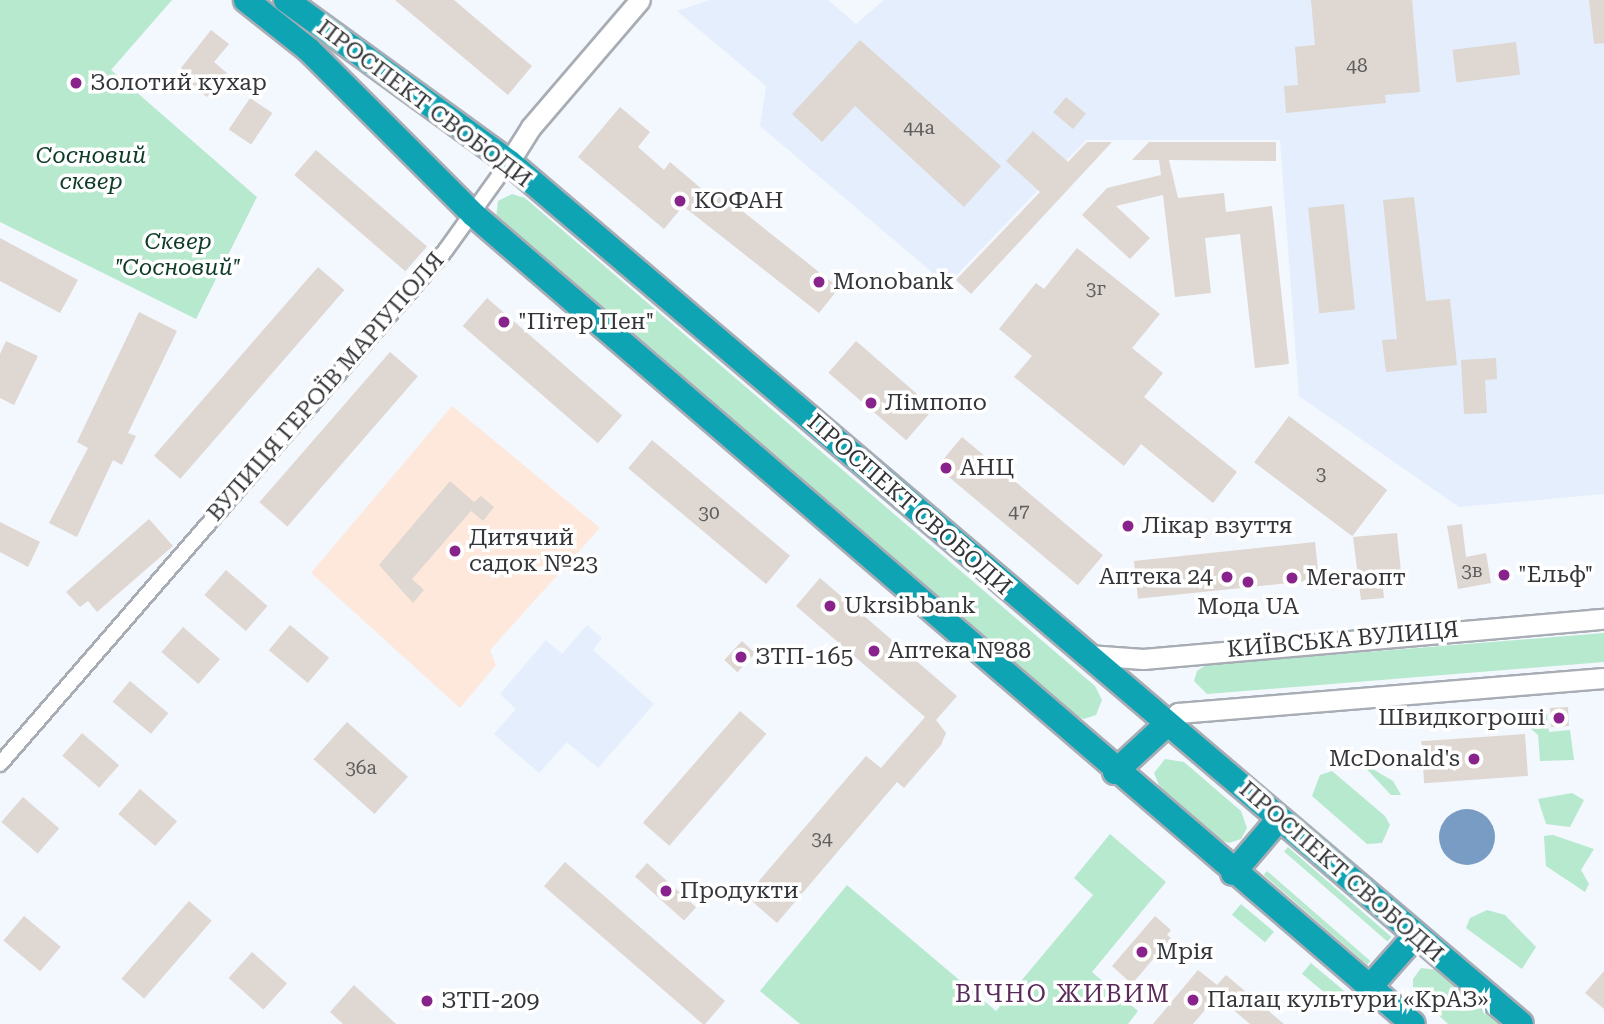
<!DOCTYPE html>
<meta charset="utf-8">
<style>
body{margin:0}
#map{position:relative;width:1604px;height:1024px;overflow:hidden;background:#f3f7fe;font-family:"Roboto Serif",serif}
div>[style]{position:absolute}
.built>*{inset:0;background:#e5eefc}
.education>*{inset:0;background:#fee8db}
.green>*{inset:0;background:#b7e9ce;transform-origin:0 0}
.water>*{inset:0;background:#789cc3}
.round{border-radius:50%}
.building>*{inset:0;background:#dfd7d1;transform-origin:0 0}
.roads{filter:drop-shadow(2px 0 #a8acb4) drop-shadow(-2px 0 #a8acb4) drop-shadow(0 2px #a8acb4) drop-shadow(0 -2px #a8acb4)}
.street>*{height:14px;margin:-7px;padding:0 7px;transform-origin:7px;border-radius:7px;background:#fff}
.secondary>*{height:19px;margin:-9.5px;padding:0 9.5px;transform-origin:9.5px;border-radius:9.5px;background:#fff}
.highway>*{height:24px;margin:-12px;padding:0 12px;transform-origin:12px;border-radius:12px;background:#0ea4b4}
.dots>*{width:19px;height:19px;translate:-50% -50%;box-sizing:border-box;border:4px solid #fff;border-radius:50%}
span{translate:-50% -50%;white-space:nowrap;text-align:center;line-height:1.15;-webkit-text-stroke:7px #fff;paint-order:stroke}
.number-label{font-size:19px;color:#5e5e5e}
.number-label span{-webkit-text-stroke-width:0}
.poi-label{font-size:23px;color:#333538}
.left{translate:0 -50%;text-align:left}
.right{translate:-100% -50%;text-align:right}
.street-label{font-size:23px;color:#333538}
.park-label{font-size:23px;color:#0f3c29;font-style:italic}
.neighbourhood-label{font-size:24px;color:#59295a;letter-spacing:2px}
</style>
<div id="map">
<div class="built">
<i style="clip-path:polygon(710px 0,828px 0,856px 24px,884px 0,1604px 0,1604px 494px,1459px 507px,1299px 396px,1280px 140px,1086px 140px,947px 285px,760px 126px,766px 86px,677px 11px)"></i>
<i style="clip-path:polygon(587px 625px,602px 638px,593px 650px,654px 704px,598px 768px,567px 742px,539px 773px,494px 734px,516px 709px,500px 694px,546px 640px,562px 654px)"></i>
</div>
<div class="education">
<i style="clip-path:polygon(452px 406px,600px 528px,490px 650px,496px 665px,460px 708px,311px 573px)"></i>
</div>
<div class="green">
<i style="clip-path:polygon(0 0,172px 0,111px 70px,257px 197px,196px 319px,0 222px)"></i>
<i style="clip-path:polygon(512px 194px,525px 198px,1095px 686px,1102px 700px,1096px 715px,1084px 719px,1072px 715px,496px 218px,498px 201px)"></i>
<i style="clip-path:polygon(1604px 633px,1604px 662px,1207px 694px,1194px 681px,1197px 671px,1206px 665px)"></i>
<i style="clip-path:polygon(1547px 714px,1549px 732px,1570px 730px,1574px 760px,1540px 761px,1538px 735px,1523px 722px,1436px 728px,1425px 722px)"></i>
<i style="clip-path:polygon(1165px 759px,1184px 762px,1241px 811px,1247px 828px,1241px 839px,1229px 843px,1217px 839px,1161px 790px,1154px 773px)"></i>
<i style="clip-path:polygon(1359px 761px,1393px 781px,1401px 795px,1391px 795px)"></i>
<i style="clip-path:polygon(1332px 771px,1385px 816px,1390px 825px,1382px 843px,1367px 844px,1312px 796px,1320px 775px)"></i>
<i style="clip-path:polygon(1572px 793px,1584px 800px,1570px 827px,1546px 824px,1538px 799px)"></i>
<i style="clip-path:polygon(1110px 834px,1166px 882px,1092px 972px,1138px 1011px,1128px 1024px,800px 1024px,760px 991px,847px 885px,996px 1011px,1093px 895px,1074px 878px)"></i>
<i style="clip-path:polygon(1553px 835px,1594px 849px,1581px 870px,1589px 884px,1585px 892px,1546px 866px,1544px 836px)"></i>
<i style="left:1288px;top:847px;width:137px;height:6px;rotate:41deg"></i>
<i style="left:1267px;top:871px;width:137px;height:5px;rotate:41deg"></i>
<i style="left:1241px;top:904px;width:43px;height:14px;rotate:40deg"></i>
<i style="clip-path:polygon(1487px 910px,1505px 915px,1536px 947px,1522px 969px,1466px 928px,1470px 918px)"></i>
<i style="left:1311px;top:963px;width:43px;height:14px;rotate:40deg"></i>
<i style="clip-path:polygon(1421px 968px,1438px 970px,1503px 1024px,1448px 1024px,1413px 991px,1413px 979px)"></i>
</div>
<div class="water">
<i class="round" style="left:1439px;top:809px;width:56px;height:56px"></i>
</div>
<div class="building">
<i style="clip-path:polygon(395px 0,454px 0,532px 66px,508px 95px)"></i>
<i style="clip-path:polygon(1311px 0,1412px 0,1420px 92px,1385px 95px,1386px 103px,1286px 113px,1284px 86px,1298px 85px,1295px 47px,1315px 45px)"></i>
<i style="clip-path:polygon(1589px 0,1604px 0,1604px 43px,1594px 44px)"></i>
<i style="clip-path:polygon(211px 30px,229px 44px,214px 62px,227px 73px,207px 97px,182px 77px,186px 73px,181px 68px)"></i>
<i style="clip-path:polygon(860px 40px,1001px 166px,964px 207px,855px 106px,822px 142px,792px 114px)"></i>
<i style="left:1516px;top:42px;width:33px;height:64px;rotate:83deg"></i>
<i style="left:1066px;top:97px;width:26px;height:20px;rotate:40deg"></i>
<i style="left:250px;top:98px;width:27px;height:38px;rotate:34deg"></i>
<i style="clip-path:polygon(620px 107px,650px 132px,638px 147px,664px 170px,670px 162px,716px 201px,721px 194px,839px 288px,819px 313px,683px 206px,664px 229px,578px 157px)"></i>
<i style="clip-path:polygon(1033px 131px,1068px 162px,1087px 142px,1112px 142px,971px 294px,956px 280px,1040px 192px,1006px 161px)"></i>
<i style="clip-path:polygon(1149px 142px,1276px 142px,1276px 161px,1169px 160px,1178px 198px,1224px 193px,1226px 212px,1272px 206px,1289px 364px,1255px 368px,1240px 234px,1205px 238px,1211px 293px,1175px 297px,1163px 195px,1116px 206px,1150px 238px,1130px 259px,1082px 215px,1107px 188px,1161px 175px,1159px 160px,1132px 160px)"></i>
<i style="left:316px;top:150px;width:147px;height:33px;rotate:41deg"></i>
<i style="clip-path:polygon(1414px 197px,1426px 301px,1450px 299px,1457px 365px,1386px 372px,1382px 340px,1397px 339px,1383px 200px)"></i>
<i style="left:1344px;top:204px;width:106px;height:36px;rotate:84deg"></i>
<i style="clip-path:polygon(0 238px,78px 280px,60px 313px,0 281px)"></i>
<i style="clip-path:polygon(1077px 248px,1160px 314px,1132px 348px,1163px 373px,1144px 397px,1237px 472px,1213px 503px,1141px 444px,1124px 466px,1014px 377px,1032px 356px,999px 329px,1036px 283px,1044px 289px)"></i>
<i style="left:318px;top:267px;width:35px;height:250px;rotate:41deg"></i>
<i style="left:487px;top:298px;width:179px;height:37px;rotate:41deg"></i>
<i style="clip-path:polygon(139px 312px,177px 331px,128px 433px,136px 436px,122px 465px,113px 460px,77px 537px,49px 523px,88px 448px,77px 442px)"></i>
<i style="clip-path:polygon(6px 341px,38px 356px,14px 405px,0 398px,0 354px)"></i>
<i style="left:856px;top:341px;width:103px;height:42px;rotate:41deg"></i>
<i style="left:390px;top:352px;width:37px;height:199px;rotate:41deg"></i>
<i style="clip-path:polygon(1496px 358px,1497px 379px,1485px 380px,1487px 413px,1464px 414px,1461px 360px)"></i>
<i style="left:1289px;top:416px;width:123px;height:58px;rotate:37deg"></i>
<i style="left:962px;top:437px;width:184px;height:39px;rotate:40deg"></i>
<i style="left:652px;top:440px;width:180px;height:37px;rotate:40deg"></i>
<i style="clip-path:polygon(450px 481px,474px 502px,481px 496px,494px 507px,483px 521px,471px 511px,412px 579px,424px 590px,413px 603px,379px 565px)"></i>
<i style="clip-path:polygon(149px 519px,173px 546px,97px 612px,88px 601px,80px 607px,66px 592px)"></i>
<i style="clip-path:polygon(0 522px,40px 542px,28px 567px,0 552px)"></i>
<i style="clip-path:polygon(1462px 524px,1466px 557px,1486px 553px,1491px 583px,1458px 589px,1447px 526px)"></i>
<i style="clip-path:polygon(1397px 533px,1401px 572px,1381px 573px,1384px 598px,1361px 600px,1353px 537px)"></i>
<i style="left:1315px;top:542px;width:38px;height:182px;rotate:84deg"></i>
<i style="left:226px;top:570px;width:55px;height:33px;rotate:41deg"></i>
<i style="clip-path:polygon(820px 578px,957px 696px,936px 720px,946px 733px,941px 745px,904px 788px,897px 782px,777px 923px,746px 896px,866px 756px,881px 768px,925px 717px,796px 606px)"></i>
<i style="left:290px;top:625px;width:51px;height:33px;rotate:40deg"></i>
<i style="left:183px;top:627px;width:49px;height:33px;rotate:41deg"></i>
<i style="left:742px;top:641px;width:18px;height:26px;rotate:43deg"></i>
<i style="left:130px;top:681px;width:50px;height:27px;rotate:40deg"></i>
<i style="left:1568px;top:707px;width:19px;height:18px;rotate:87deg"></i>
<i style="left:740px;top:711px;width:35px;height:148px;rotate:41deg"></i>
<i style="left:347px;top:722px;width:82px;height:50px;rotate:42deg"></i>
<i style="left:82px;top:733px;width:49px;height:30px;rotate:41deg"></i>
<i style="left:1525px;top:734px;width:42px;height:104px;rotate:86deg"></i>
<i style="left:140px;top:789px;width:49px;height:33px;rotate:41deg"></i>
<i style="left:23px;top:797px;width:48px;height:33px;rotate:41deg"></i>
<i style="left:565px;top:862px;width:212px;height:32px;rotate:41deg"></i>
<i style="left:647px;top:863px;width:66px;height:18px;rotate:42deg"></i>
<i style="left:189px;top:901px;width:30px;height:103px;rotate:41deg"></i>
<i style="left:24px;top:916px;width:48px;height:32px;rotate:40deg"></i>
<i style="clip-path:polygon(1155px 916px,1171px 930px,1167px 935px,1171px 938px,1132px 984px,1112px 966px)"></i>
<i style="left:252px;top:952px;width:47px;height:35px;rotate:42deg"></i>
<i style="clip-path:polygon(1198px 970px,1217px 985px,1226px 975px,1284px 1024px,1250px 1024px,1217px 996px,1193px 1024px,1153px 1024px)"></i>
<i style="clip-path:polygon(1604px 971px,1604px 1009px,1585px 993px)"></i>
<i style="clip-path:polygon(354px 985px,396px 1024px,343px 1024px,330px 1012px)"></i>
</div>
<div class="roads">
<div class="street">
<i style="left:0;top:764px;width:679px;rotate:-49.06deg"></i>
<i style="left:445px;top:251px;width:110px;rotate:-54.3deg"></i>
</div>
<div class="secondary">
<i style="left:509px;top:162px;width:41px;rotate:-57.8deg"></i>
<i style="left:531px;top:127px;width:167px;rotate:-49.4deg"></i>
<i style="left:1088px;top:655px;width:55px;rotate:4.2deg"></i>
<i style="left:1143px;top:659px;width:463px;rotate:-5deg"></i>
<i style="left:1167px;top:724px;width:16px;rotate:-45deg"></i>
<i style="left:1178px;top:713px;width:427px;rotate:-4.7deg"></i>
</div>
<div class="highway">
<i style="left:246px;top:0;width:80px;rotate:38.4deg"></i>
<i style="left:309px;top:50px;width:233px;rotate:45deg"></i>
<i style="left:474px;top:215px;width:1239px;rotate:40.75deg"></i>
<i style="left:286px;top:0;width:276px;rotate:36deg"></i>
<i style="left:509px;top:162px;width:1329px;rotate:40.42deg"></i>
<i style="left:1115px;top:772px;width:71px;rotate:-42.7deg"></i>
<i style="left:1233px;top:873px;width:71px;rotate:-49.6deg"></i>
<i style="left:1368px;top:989px;width:71px;rotate:-48.4deg"></i>
</div>
</div>
<div class="dots">
<i style="left:76px;top:83px;background:#87238b"></i>
<i style="left:680px;top:201px;background:#87238b"></i>
<i style="left:819px;top:282px;background:#87238b"></i>
<i style="left:504px;top:322px;background:#87238b"></i>
<i style="left:871px;top:403px;background:#87238b"></i>
<i style="left:946px;top:468px;background:#87238b"></i>
<i style="left:1128px;top:526px;background:#87238b"></i>
<i style="left:455px;top:551px;background:#87238b"></i>
<i style="left:1504px;top:575px;background:#87238b"></i>
<i style="left:1227px;top:577px;background:#87238b"></i>
<i style="left:1292px;top:578px;background:#87238b"></i>
<i style="left:1248px;top:582px;background:#87238b"></i>
<i style="left:830px;top:606px;background:#87238b"></i>
<i style="left:874px;top:651px;background:#87238b"></i>
<i style="left:741px;top:657px;background:#87238b"></i>
<i style="left:1559px;top:718px;background:#87238b"></i>
<i style="left:1474px;top:759px;background:#87238b"></i>
<i style="left:666px;top:891px;background:#87238b"></i>
<i style="left:1142px;top:952px;background:#87238b"></i>
<i style="left:1193px;top:1000px;background:#87238b"></i>
<i style="left:427px;top:1001px;background:#87238b"></i>
</div>
<div class="number-label">
<span style="left:1357px;top:66px">48</span>
<span style="left:919px;top:128px">44а</span>
<span style="left:1096px;top:289px">3г</span>
<span style="left:1321px;top:474px">3</span>
<span style="left:1019px;top:512px">47</span>
<span style="left:709px;top:513px">30</span>
<span style="left:1472px;top:571px">3в</span>
<span style="left:361px;top:768px">36а</span>
<span style="left:822px;top:839px">34</span>
</div>
<div class="poi-label">
<span class="left" style="left:90px;top:83px">Золотий кухар</span>
<span class="left" style="left:694px;top:201px">КОФАН</span>
<span class="left" style="left:833px;top:282px">Monobank</span>
<span class="left" style="left:518px;top:322px">"Пітер Пен"</span>
<span class="left" style="left:885px;top:403px">Лімпопо</span>
<span class="left" style="left:960px;top:468px">АНЦ</span>
<span class="left" style="left:1142px;top:526px">Лікар взуття</span>
<span class="left" style="left:469px;top:551px">Дитячий<br>садок №23</span>
<span class="left" style="left:1518px;top:575px">"Ельф"</span>
<span class="right" style="left:1213px;top:577px">Аптека 24</span>
<span class="left" style="left:1306px;top:578px">Мегаопт</span>
<span class="left" style="left:844px;top:606px">Ukrsibbank</span>
<span style="left:1248px;top:607px">Мода UA</span>
<span class="left" style="left:888px;top:651px">Аптека №88</span>
<span class="left" style="left:755px;top:657px">ЗТП-165</span>
<span class="right" style="left:1545px;top:718px">Швидкогроші</span>
<span class="right" style="left:1460px;top:759px">McDonald's</span>
<span class="left" style="left:680px;top:891px">Продукти</span>
<span class="left" style="left:1156px;top:952px">Мрія</span>
<span class="left" style="left:1207px;top:1000px">Палац культури «КрАЗ»</span>
<span class="left" style="left:441px;top:1001px">ЗТП-209</span>
</div>
<div class="street-label">
<span style="left:424px;top:104px;rotate:37deg">ПРОСПЕКТ СВОБОДИ</span>
<span style="left:326px;top:387px;rotate:-49deg">ВУЛИЦЯ ГЕРОЇВ МАРІУПОЛЯ</span>
<span style="left:909px;top:505px;rotate:41deg">ПРОСПЕКТ СВОБОДИ</span>
<span style="left:1343px;top:640px;rotate:-5deg">КИЇВСЬКА ВУЛИЦЯ</span>
<span style="left:1341px;top:872px;rotate:41deg">ПРОСПЕКТ СВОБОДИ</span>
</div>
<div class="park-label">
<span style="left:91px;top:169px">Сосновий<br>сквер</span>
<span style="left:178px;top:255px">Сквер<br>"Сосновий"</span>
</div>
<div class="neighbourhood-label">
<span style="left:1063px;top:995px">ВІЧНО ЖИВИМ</span>
</div>
</div>
